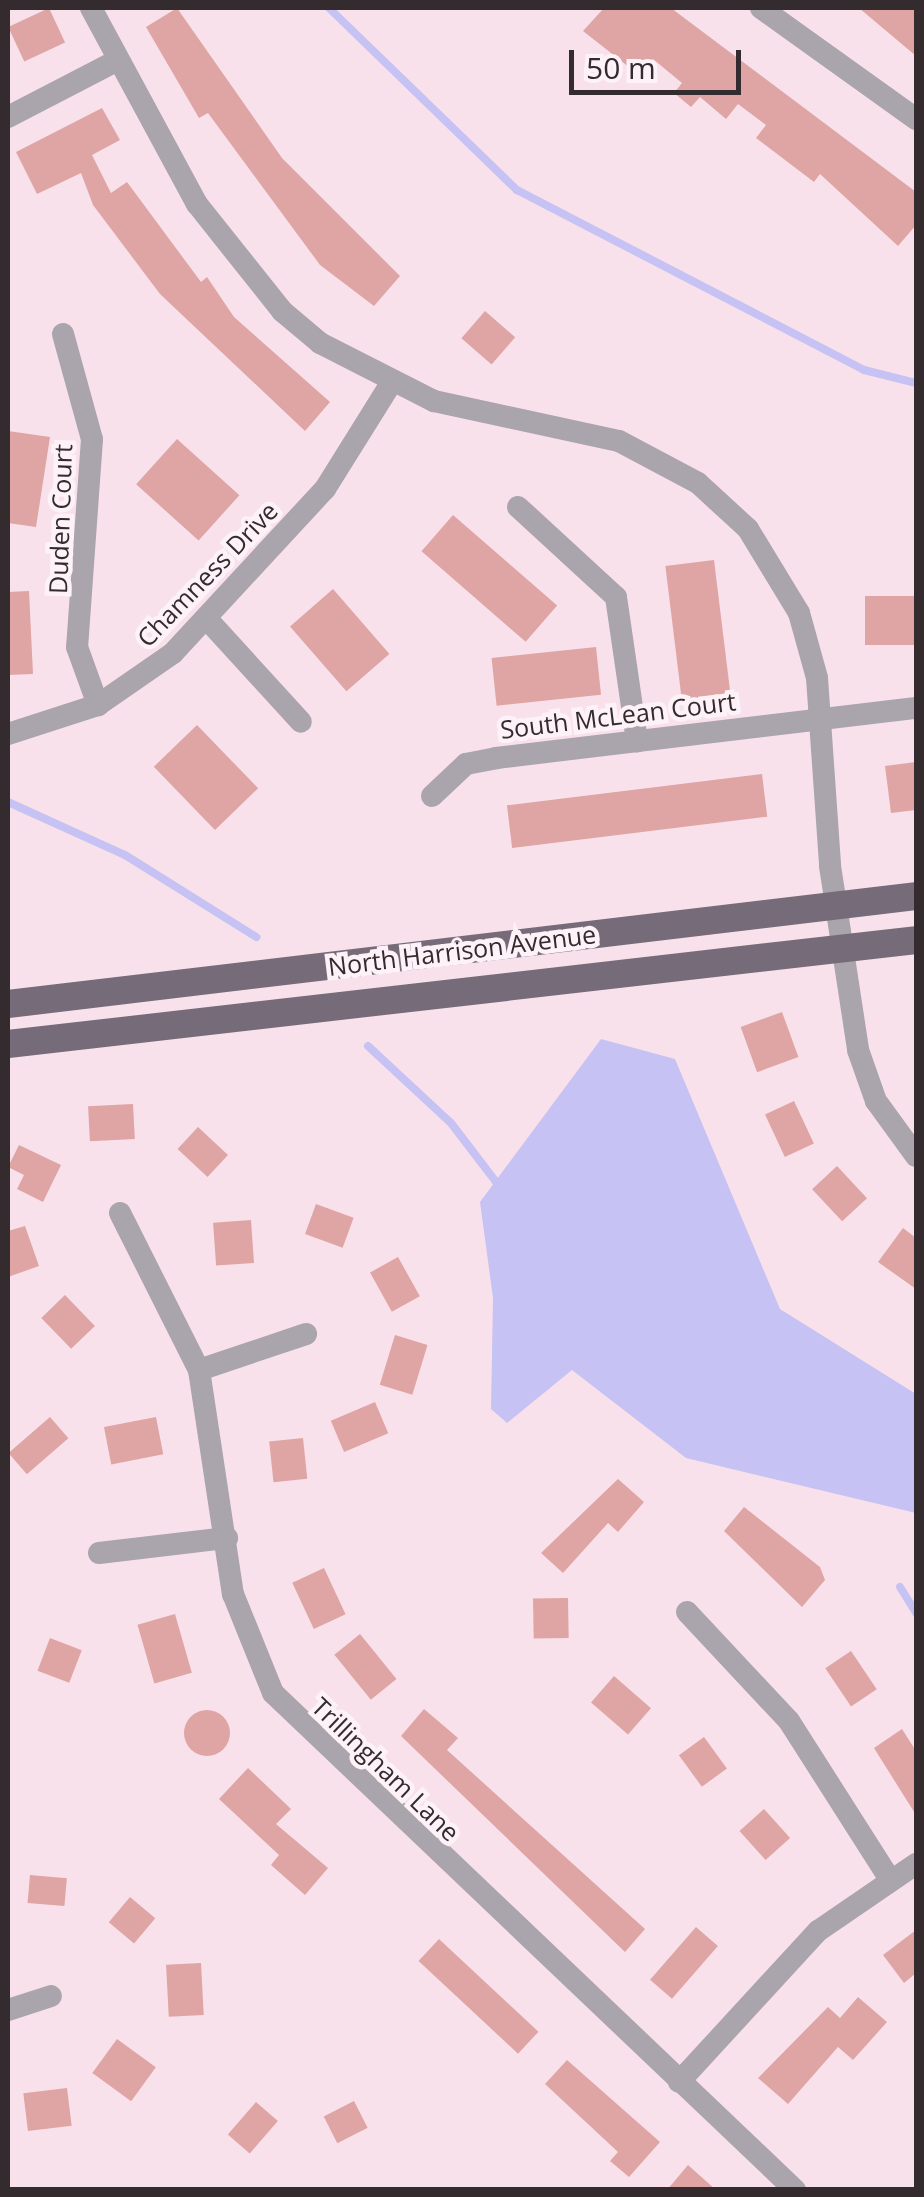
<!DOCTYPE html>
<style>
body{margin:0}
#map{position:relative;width:924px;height:2197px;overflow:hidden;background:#f9e1eb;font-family:"Open Sans",sans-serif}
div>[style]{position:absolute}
.water>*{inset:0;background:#c6c2f3}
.stream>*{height:8px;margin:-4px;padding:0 4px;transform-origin:4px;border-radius:4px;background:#c6c2f3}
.building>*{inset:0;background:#dea5a4;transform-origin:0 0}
.round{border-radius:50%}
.minor>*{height:22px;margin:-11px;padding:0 11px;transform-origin:11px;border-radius:11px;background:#aaa4ac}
.primary>*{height:28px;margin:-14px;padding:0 14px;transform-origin:14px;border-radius:14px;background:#766b79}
span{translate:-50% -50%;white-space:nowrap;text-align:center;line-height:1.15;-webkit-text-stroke:9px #fdf2f7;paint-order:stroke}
.street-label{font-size:25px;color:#342b2f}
.frame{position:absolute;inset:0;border:10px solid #342b2f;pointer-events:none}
.scale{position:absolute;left:569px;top:50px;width:172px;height:45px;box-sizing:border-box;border:5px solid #342b2f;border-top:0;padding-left:12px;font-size:30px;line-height:35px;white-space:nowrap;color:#342b2f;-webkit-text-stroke:8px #fdf2f7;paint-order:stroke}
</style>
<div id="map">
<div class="water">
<i style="clip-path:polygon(601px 1039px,675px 1059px,780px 1309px,916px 1394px,916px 1513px,686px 1458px,572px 1370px,507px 1423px,491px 1409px,493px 1298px,480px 1202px)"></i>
</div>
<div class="stream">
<i style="left:329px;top:8px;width:262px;rotate:44.1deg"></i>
<i style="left:517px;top:190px;width:391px;rotate:27.4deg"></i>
<i style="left:864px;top:370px;width:54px;rotate:14deg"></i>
<i style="left:8px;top:802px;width:128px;rotate:24.4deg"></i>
<i style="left:125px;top:855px;width:155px;rotate:32deg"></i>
<i style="left:368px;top:1046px;width:113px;rotate:42.9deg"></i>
<i style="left:451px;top:1123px;width:81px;rotate:52.6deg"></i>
<i style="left:900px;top:1587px;width:31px;rotate:58deg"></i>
</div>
<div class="building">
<i style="left:49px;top:8px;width:38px;height:45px;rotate:65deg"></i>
<i style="clip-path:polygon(177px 8px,282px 158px,400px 276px,374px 306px,320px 265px,208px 113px,199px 118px,146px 27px)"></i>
<i style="clip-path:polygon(604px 8px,671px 8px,916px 192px,916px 225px,898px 246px,820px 174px,814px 182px,756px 138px,766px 125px,738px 104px,726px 119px,700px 97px,691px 107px,674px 93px,682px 83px,653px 59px,639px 75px,583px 31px)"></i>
<i style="clip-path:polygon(859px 8px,916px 8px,916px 56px)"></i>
<i style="clip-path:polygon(102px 108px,120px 140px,92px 155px,111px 193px,127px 182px,201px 282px,207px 277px,234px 317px,330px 402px,305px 431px,160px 294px,93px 205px,81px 173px,37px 194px,16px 152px)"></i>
<i style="left:485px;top:311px;width:40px;height:36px;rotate:41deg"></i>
<i style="clip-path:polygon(8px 431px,50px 437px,36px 527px,8px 523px)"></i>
<i style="left:177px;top:439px;width:84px;height:61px;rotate:42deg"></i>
<i style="left:453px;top:515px;width:138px;height:48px;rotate:41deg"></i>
<i style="left:714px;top:560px;width:138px;height:49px;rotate:83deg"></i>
<i style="left:333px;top:589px;width:86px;height:57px;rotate:49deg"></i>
<i style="clip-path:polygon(29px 591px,33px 674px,8px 675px,8px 592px)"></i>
<i style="left:916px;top:596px;width:49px;height:51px;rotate:90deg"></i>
<i style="left:596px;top:647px;width:48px;height:105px;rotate:84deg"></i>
<i style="left:197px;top:725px;width:88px;height:60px;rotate:46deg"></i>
<i style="clip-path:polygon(916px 762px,916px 810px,891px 813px,885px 766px)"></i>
<i style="left:762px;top:774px;width:43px;height:257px;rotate:83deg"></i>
<i style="left:782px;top:1012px;width:48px;height:44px;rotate:70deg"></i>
<i style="left:794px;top:1101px;width:47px;height:32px;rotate:65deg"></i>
<i style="left:133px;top:1104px;width:35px;height:45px;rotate:87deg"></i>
<i style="left:198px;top:1127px;width:41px;height:30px;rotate:43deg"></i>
<i style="clip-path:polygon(19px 1145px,61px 1165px,43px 1202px,17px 1189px,24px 1175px,8px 1167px)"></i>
<i style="left:837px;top:1166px;width:44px;height:34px;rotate:47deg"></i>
<i style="left:316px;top:1204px;width:40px;height:32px;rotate:20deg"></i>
<i style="left:251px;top:1220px;width:43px;height:38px;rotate:86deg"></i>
<i style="clip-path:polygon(25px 1226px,39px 1266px,8px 1277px,8px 1231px)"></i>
<i style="clip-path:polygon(903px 1228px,916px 1238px,916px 1289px,878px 1262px)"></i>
<i style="left:398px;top:1257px;width:45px;height:32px;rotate:61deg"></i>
<i style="left:65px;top:1295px;width:43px;height:33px;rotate:46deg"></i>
<i style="left:395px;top:1335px;width:34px;height:52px;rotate:17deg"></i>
<i style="left:375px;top:1402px;width:34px;height:48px;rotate:67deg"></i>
<i style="left:50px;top:1417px;width:28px;height:55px;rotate:49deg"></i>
<i style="left:156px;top:1417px;width:38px;height:53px;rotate:79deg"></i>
<i style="left:303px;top:1438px;width:41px;height:34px;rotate:84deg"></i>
<i style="clip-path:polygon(618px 1479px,644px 1502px,618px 1532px,608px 1523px,563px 1573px,541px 1553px)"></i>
<i style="clip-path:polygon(744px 1507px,820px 1567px,825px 1580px,802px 1607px,724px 1531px)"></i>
<i style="left:324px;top:1568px;width:51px;height:35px;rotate:65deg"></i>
<i style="left:568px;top:1598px;width:40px;height:35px;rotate:89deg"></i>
<i style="left:175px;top:1614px;width:61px;height:39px;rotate:74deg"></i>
<i style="left:360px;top:1634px;width:58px;height:33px;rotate:51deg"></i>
<i style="left:50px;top:1638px;width:34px;height:35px;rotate:21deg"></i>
<i style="left:851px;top:1651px;width:46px;height:31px;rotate:56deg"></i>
<i style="left:614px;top:1676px;width:49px;height:35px;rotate:41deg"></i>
<i style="clip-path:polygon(424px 1709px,458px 1738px,447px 1750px,645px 1929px,625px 1952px,401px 1736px)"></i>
<i class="round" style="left:184px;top:1710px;width:46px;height:46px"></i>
<i style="clip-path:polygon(902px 1729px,916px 1751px,916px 1815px,874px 1748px)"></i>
<i style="left:704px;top:1737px;width:39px;height:31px;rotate:54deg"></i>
<i style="clip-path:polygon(248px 1768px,291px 1809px,276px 1824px,328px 1868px,305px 1895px,271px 1865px,279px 1855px,219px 1799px)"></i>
<i style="left:764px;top:1809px;width:39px;height:33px;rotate:48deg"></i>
<i style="left:30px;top:1875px;width:37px;height:28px;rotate:5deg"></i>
<i style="left:130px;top:1897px;width:33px;height:33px;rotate:40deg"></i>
<i style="left:696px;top:1927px;width:29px;height:70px;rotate:41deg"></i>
<i style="clip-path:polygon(916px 1930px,916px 1973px,904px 1983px,883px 1955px)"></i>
<i style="left:439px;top:1939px;width:136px;height:30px;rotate:43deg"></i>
<i style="left:201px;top:1963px;width:52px;height:35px;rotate:87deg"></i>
<i style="clip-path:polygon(858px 1997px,887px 2022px,853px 2060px,838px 2047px,788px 2104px,758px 2078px,828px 2007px,840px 2018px)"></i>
<i style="left:117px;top:2039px;width:48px;height:42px;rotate:36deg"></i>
<i style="clip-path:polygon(567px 2060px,660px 2142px,629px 2177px,610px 2161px,618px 2152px,545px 2084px)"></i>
<i style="left:67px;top:2088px;width:38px;height:44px;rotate:83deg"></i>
<i style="left:354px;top:2101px;width:30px;height:34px;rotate:63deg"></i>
<i style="left:256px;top:2102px;width:29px;height:43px;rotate:41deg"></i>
<i style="clip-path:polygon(688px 2165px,716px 2190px,667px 2190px)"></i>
</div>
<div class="minor">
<i style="left:91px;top:8px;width:223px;rotate:61.6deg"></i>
<i style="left:197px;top:204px;width:137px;rotate:51.5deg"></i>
<i style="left:282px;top:311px;width:50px;rotate:40.1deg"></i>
<i style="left:320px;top:343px;width:128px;rotate:27deg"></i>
<i style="left:434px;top:401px;width:189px;rotate:12.2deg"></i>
<i style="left:619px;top:441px;width:89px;rotate:28deg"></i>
<i style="left:698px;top:483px;width:68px;rotate:42.6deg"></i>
<i style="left:748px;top:529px;width:98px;rotate:58.7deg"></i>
<i style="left:799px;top:613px;width:67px;rotate:74.5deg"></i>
<i style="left:817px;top:678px;width:188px;rotate:86deg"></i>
<i style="left:830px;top:866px;width:186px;rotate:81.3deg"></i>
<i style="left:858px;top:1050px;width:54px;rotate:70.6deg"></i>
<i style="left:876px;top:1101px;width:68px;rotate:54deg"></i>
<i style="left:761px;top:8px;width:191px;rotate:35.6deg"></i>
<i style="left:8px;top:117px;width:119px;rotate:-27.4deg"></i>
<i style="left:63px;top:334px;width:109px;rotate:74.6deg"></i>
<i style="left:92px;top:439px;width:209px;rotate:94.1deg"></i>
<i style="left:77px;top:647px;width:62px;rotate:70.1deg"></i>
<i style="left:518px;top:507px;width:133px;rotate:42.6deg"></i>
<i style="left:616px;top:597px;width:146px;rotate:81.7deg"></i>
<i style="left:207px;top:619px;width:139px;rotate:47.6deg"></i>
<i style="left:8px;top:734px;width:95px;rotate:-17.9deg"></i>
<i style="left:98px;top:705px;width:91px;rotate:-34.7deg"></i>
<i style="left:173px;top:653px;width:224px;rotate:-47.2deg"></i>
<i style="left:325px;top:489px;width:123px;rotate:-58deg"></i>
<i style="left:432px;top:796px;width:47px;rotate:-43.3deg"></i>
<i style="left:466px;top:764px;width:31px;rotate:-11deg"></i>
<i style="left:496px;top:758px;width:423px;rotate:-6.8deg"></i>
<i style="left:120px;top:1213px;width:176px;rotate:63.3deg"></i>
<i style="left:199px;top:1370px;width:227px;rotate:81.4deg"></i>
<i style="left:233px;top:1594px;width:107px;rotate:68deg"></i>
<i style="left:273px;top:1693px;width:721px;rotate:43.59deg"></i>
<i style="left:199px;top:1370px;width:113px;rotate:-18.6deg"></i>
<i style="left:99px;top:1553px;width:129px;rotate:-6.7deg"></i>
<i style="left:687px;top:1612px;width:149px;rotate:46.9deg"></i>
<i style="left:789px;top:1721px;width:186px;rotate:57.5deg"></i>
<i style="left:8px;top:2010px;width:45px;rotate:-18deg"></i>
<i style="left:679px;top:2082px;width:205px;rotate:-47.4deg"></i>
<i style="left:818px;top:1931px;width:119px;rotate:-34.4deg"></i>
</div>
<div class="primary">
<i style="left:8px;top:1004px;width:914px;rotate:-6.78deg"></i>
<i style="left:8px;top:1044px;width:914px;rotate:-6.53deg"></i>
</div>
<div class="street-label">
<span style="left:60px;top:519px;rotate:-88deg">Duden Court</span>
<span style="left:207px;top:574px;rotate:-46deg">Chamness Drive</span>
<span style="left:618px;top:715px;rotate:-7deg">South McLean Court</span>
<span style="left:462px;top:950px;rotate:-7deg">North Harrison Avenue</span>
<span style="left:386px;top:1769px;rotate:44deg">Trillingham Lane</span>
</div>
<div class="frame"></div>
<div class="scale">50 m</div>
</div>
